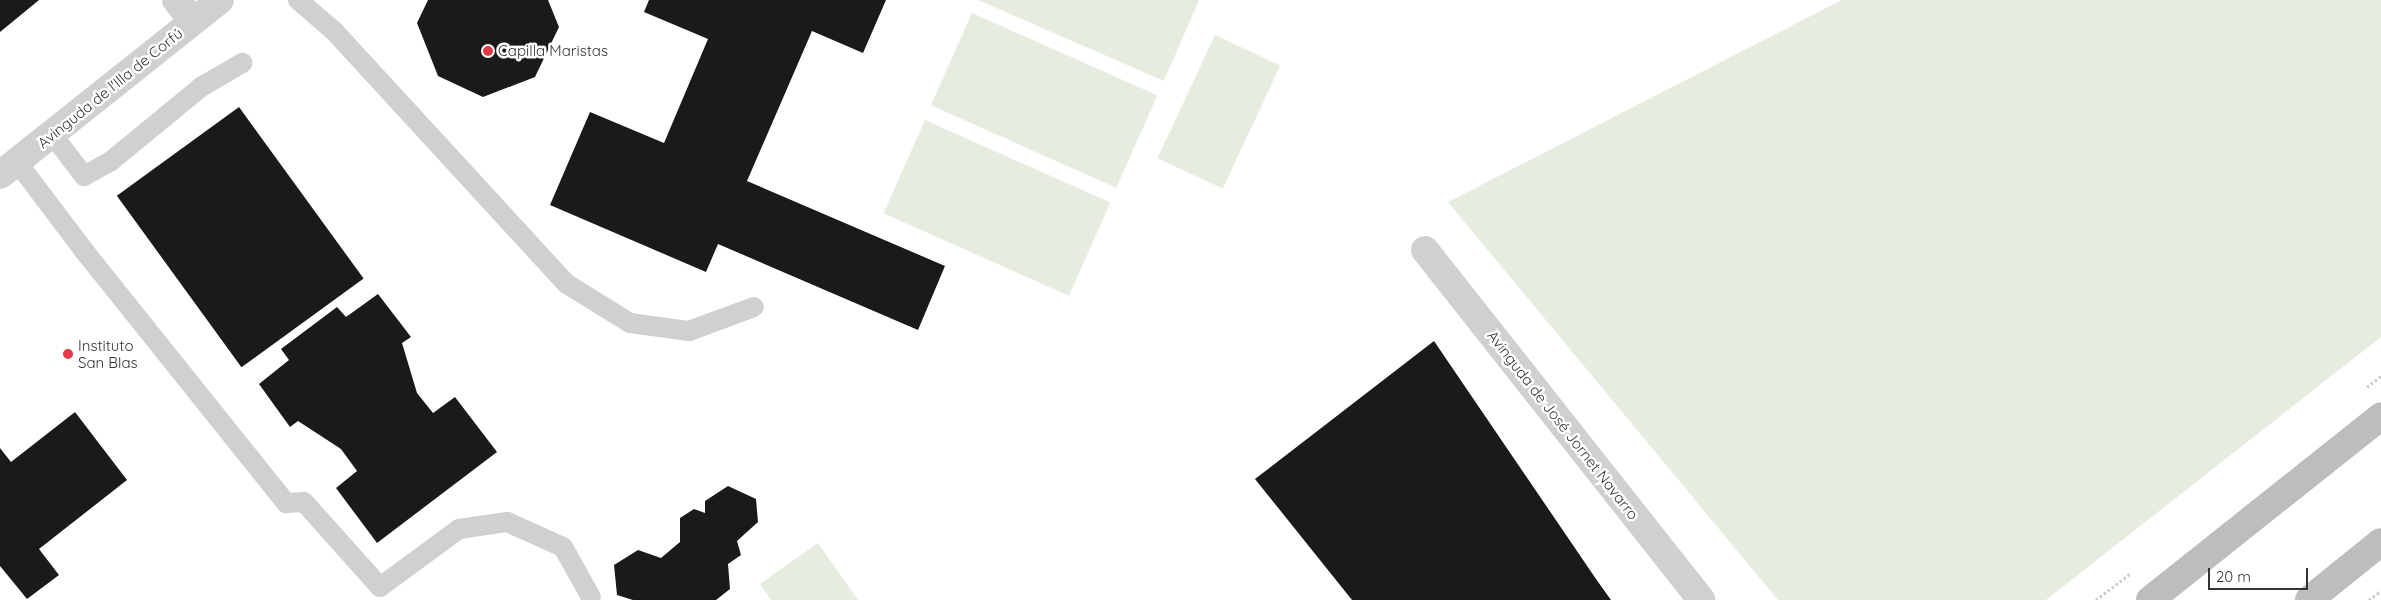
<!DOCTYPE html>
<meta charset="utf-8">
<style>
body{margin:0}
#map{position:relative;width:2381px;height:600px;overflow:hidden;background:#fff;font-family:Quicksand,sans-serif}
div>[style]{position:absolute}
.green>*{inset:0;background:#e6ecdf;transform-origin:0 0}
.building>*{inset:0;background:#1a1a1a;transform-origin:0 0}
.path>*{height:3px;margin-top:-1.5px;transform-origin:0;background:repeating-linear-gradient(90deg,#cdcdcd 0 2.5px,transparent 0 5px)}
.lane>*{height:20px;margin:-10px;padding:0 10px;transform-origin:10px;border-radius:10px;background:#d0d0d0}
.street>*{height:28px;margin:-14px;padding:0 14px;transform-origin:14px;border-radius:14px;background:#d0d0d0}
.secondary>*{height:28px;margin:-14px;padding:0 14px;transform-origin:14px;border-radius:14px;background:#bdbdbd}
.dots>*{width:14px;height:14px;translate:-50% -50%;box-sizing:border-box;border:2px solid #fff;border-radius:50%}
span{translate:-50% -50%;white-space:nowrap;text-align:center;line-height:1.15;-webkit-text-stroke:5px #fff;paint-order:stroke}
.poi-label{font-size:15px;color:#333}
.left{translate:0 -50%;text-align:left}
.street-label{font-size:15px;color:#333}
.scale{position:absolute;left:2208px;top:568px;width:100px;height:22px;box-sizing:border-box;border:2px solid #333;border-top:0;padding-left:6px;font-size:15px;line-height:18px;white-space:nowrap;color:#333;-webkit-text-stroke:4px #fff;paint-order:stroke}
</style>
<div id="map">
<div class="green">
<i style="clip-path:polygon(978px 0,1199px 0,1164px 81px)"></i>
<i style="clip-path:polygon(1842px 0,2381px 0,2381px 337px,2046px 600px,1778px 600px,1448px 202px)"></i>
<i style="left:972px;top:13px;width:203px;height:101px;rotate:24deg"></i>
<i style="left:1215px;top:35px;width:72px;height:136px;rotate:25deg"></i>
<i style="left:925px;top:120px;width:203px;height:102px;rotate:24deg"></i>
<i style="clip-path:polygon(818px 543px,858px 600px,771px 600px,760px 584px)"></i>
</div>
<div class="building">
<i style="clip-path:polygon(0 0,39px 0,0 32px)"></i>
<i style="clip-path:polygon(428px 0,548px 0,559px 27px,535px 77px,483px 97px,438px 76px,417px 23px)"></i>
<i style="clip-path:polygon(649px 0,886px 0,863px 53px,812px 31px,747px 181px,945px 266px,918px 330px,718px 244px,706px 272px,550px 205px,590px 112px,664px 143px,708px 39px,644px 12px)"></i>
<i style="left:239px;top:107px;width:212px;height:151px;rotate:54deg"></i>
<i style="clip-path:polygon(378px 294px,411px 337px,402px 343px,417px 393px,433px 413px,455px 397px,497px 452px,377px 543px,336px 488px,357px 471px,341px 449px,298px 421px,290px 427px,259px 384px,289px 360px,281px 349px,337px 307px,346px 317px)"></i>
<i style="clip-path:polygon(1434px 341px,1596px 579px,1611px 600px,1352px 600px,1255px 479px)"></i>
<i style="clip-path:polygon(75px 412px,127px 480px,39px 549px,59px 575px,27px 599px,0 566px,0 448px,11px 462px)"></i>
<i style="clip-path:polygon(728px 486px,756px 499px,758px 522px,737px 541px,741px 555px,728px 564px,730px 589px,716px 600px,633px 600px,617px 595px,614px 565px,638px 550px,661px 558px,680px 542px,680px 518px,694px 509px,705px 513px,705px 501px)"></i>
</div>
<div class="path">
<i style="left:2367px;top:387px;width:18px;rotate:-38deg"></i>
<i style="left:2096px;top:600px;width:44px;rotate:-37.6deg"></i>
<i style="left:2369px;top:600px;width:15px;rotate:-37deg"></i>
</div>
<div class="lane">
<i style="left:298px;top:0;width:48px;rotate:40.7deg"></i>
<i style="left:334px;top:31px;width:344px;rotate:47.4deg"></i>
<i style="left:567px;top:284px;width:74px;rotate:31.8deg"></i>
<i style="left:630px;top:323px;width:60px;rotate:7.7deg"></i>
<i style="left:689px;top:331px;width:69px;rotate:-20.3deg"></i>
<i style="left:52px;top:134px;width:53px;rotate:52.7deg"></i>
<i style="left:84px;top:176px;width:31px;rotate:-29deg"></i>
<i style="left:111px;top:161px;width:117px;rotate:-39.4deg"></i>
<i style="left:201px;top:87px;width:48px;rotate:-30.3deg"></i>
<i style="left:17px;top:162px;width:113px;rotate:52.9deg"></i>
<i style="left:85px;top:252px;width:322px;rotate:51.3deg"></i>
<i style="left:286px;top:503px;width:18px;rotate:-3deg"></i>
<i style="left:304px;top:502px;width:114px;rotate:48.2deg"></i>
<i style="left:380px;top:587px;width:98px;rotate:-36.3deg"></i>
<i style="left:459px;top:529px;width:49px;rotate:-8.3deg"></i>
<i style="left:507px;top:522px;width:61px;rotate:24.1deg"></i>
<i style="left:563px;top:547px;width:57px;rotate:60.8deg"></i>
</div>
<div class="street">
<i style="left:176px;top:0;width:27px;rotate:51deg"></i>
<i style="left:0;top:175px;width:281px;rotate:-38.5deg"></i>
<i style="left:1425px;top:250px;width:446px;rotate:51.7deg"></i>
</div>
<div class="secondary">
<i style="left:2150px;top:600px;width:295px;rotate:-38.5deg"></i>
<i style="left:2309px;top:600px;width:92px;rotate:-38.9deg"></i>
</div>
<div class="dots">
<i style="left:488px;top:51px;background:#e63946"></i>
<i style="left:68px;top:354px;background:#e63946"></i>
</div>
<div class="poi-label">
<span class="left" style="left:498px;top:51px">Capilla Maristas</span>
<span class="left" style="left:78px;top:354px">Instituto<br>San Blas</span>
</div>
<div class="street-label">
<span style="left:110px;top:88px;rotate:-39deg">Avinguda de l'Illa de Corfú</span>
<span style="left:1563px;top:425px;rotate:52deg">Avinguda de José Jornet Navarro</span>
</div>
<div class="scale">20 m</div>
</div>
